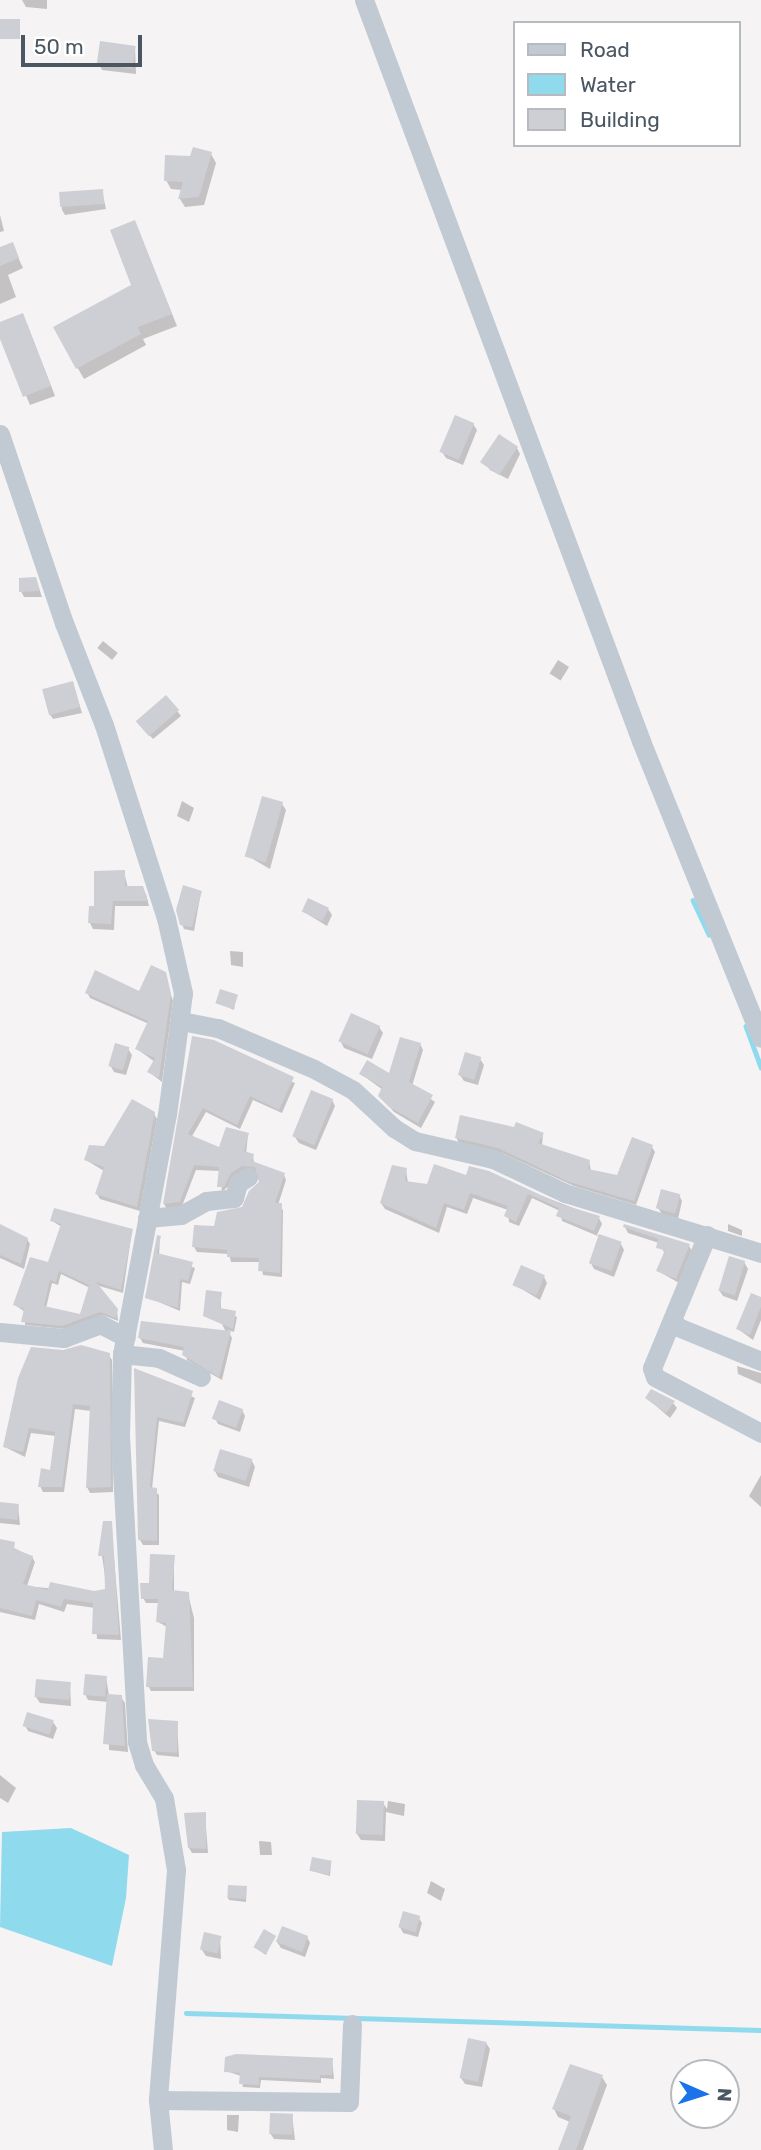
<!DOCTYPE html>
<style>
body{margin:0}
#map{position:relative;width:761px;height:2150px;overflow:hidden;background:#f5f3f3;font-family:Rubik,sans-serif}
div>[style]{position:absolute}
.water>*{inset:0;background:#90daee}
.shadow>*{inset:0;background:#0003;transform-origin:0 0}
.stream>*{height:4.5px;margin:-2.25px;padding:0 2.25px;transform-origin:2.25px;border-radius:2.25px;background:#90daee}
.building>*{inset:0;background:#cdcfd5;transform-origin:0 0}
.minor>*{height:19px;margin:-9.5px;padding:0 9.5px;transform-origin:9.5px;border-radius:9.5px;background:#c1cad2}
span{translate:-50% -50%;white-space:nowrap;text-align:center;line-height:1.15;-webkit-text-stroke:5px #fff;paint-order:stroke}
.legend{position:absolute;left:513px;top:21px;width:228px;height:126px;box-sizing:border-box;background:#fff;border:2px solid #b7bbc0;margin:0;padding:9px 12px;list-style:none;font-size:21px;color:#4a5661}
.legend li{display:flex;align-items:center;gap:14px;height:35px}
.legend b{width:35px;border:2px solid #b7bbc0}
.north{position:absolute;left:670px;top:2059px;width:70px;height:70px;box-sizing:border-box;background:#fff;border:2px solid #b7bbc0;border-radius:50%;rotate:93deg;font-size:19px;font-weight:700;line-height:28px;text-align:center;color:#4a5661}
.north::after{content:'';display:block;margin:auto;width:24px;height:32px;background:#1a73e8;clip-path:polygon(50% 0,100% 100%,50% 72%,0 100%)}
.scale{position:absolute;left:21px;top:35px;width:121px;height:32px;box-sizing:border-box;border:4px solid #4a5661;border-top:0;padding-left:9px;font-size:21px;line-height:24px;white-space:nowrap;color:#4a5661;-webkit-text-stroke:5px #fff;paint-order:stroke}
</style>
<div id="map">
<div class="water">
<i style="clip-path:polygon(71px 1828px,129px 1855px,126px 1898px,112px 1966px,0 1927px,2px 1832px)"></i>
</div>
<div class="shadow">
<i style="clip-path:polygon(22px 0,47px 0,47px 9px,26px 7px)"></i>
<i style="clip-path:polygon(135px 47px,136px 74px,102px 70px,99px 64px)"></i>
<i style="clip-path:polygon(211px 154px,216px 163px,204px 205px,185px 207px,180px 199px,182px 190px,171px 189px,166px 180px,191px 158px)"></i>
<i style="clip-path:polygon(102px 191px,106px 209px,65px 215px,62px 210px,61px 196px)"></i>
<i style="clip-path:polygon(0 215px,4px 231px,0 232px)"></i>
<i style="clip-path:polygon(135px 222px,177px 326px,143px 339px,146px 345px,84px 379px,55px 328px,133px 286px)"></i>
<i style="clip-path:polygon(12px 244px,23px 268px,8px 275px,16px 297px,0 304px,0 249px)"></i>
<i style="clip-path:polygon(0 324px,27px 324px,55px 396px,30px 405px,0 334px)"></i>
<i style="clip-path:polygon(473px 424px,477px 430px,463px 465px,446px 458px,442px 452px)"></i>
<i style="clip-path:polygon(517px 448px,520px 454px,508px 479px,490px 470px,486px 464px)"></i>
<i style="clip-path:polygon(38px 585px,42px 597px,24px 597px,21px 591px)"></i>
<i style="left:103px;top:641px;width:19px;height:9px;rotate:39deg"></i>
<i style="left:558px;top:660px;width:13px;height:16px;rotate:32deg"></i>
<i style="clip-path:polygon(73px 683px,82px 713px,53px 719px,49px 713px)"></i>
<i style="clip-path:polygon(166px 697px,181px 716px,153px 739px,142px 727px)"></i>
<i style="clip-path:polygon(182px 801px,194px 808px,189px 822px,177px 816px)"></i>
<i style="clip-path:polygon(282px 804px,286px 810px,270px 869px,246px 855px)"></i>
<i style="clip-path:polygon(124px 872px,128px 888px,146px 894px,149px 906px,115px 906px,114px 930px,93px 929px,90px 923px,96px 908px)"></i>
<i style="clip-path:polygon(201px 892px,194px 931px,184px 929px,182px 924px)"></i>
<i style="clip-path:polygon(328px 909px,332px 915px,327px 926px,304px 912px)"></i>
<i style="clip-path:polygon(230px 951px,243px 952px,243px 967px,231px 965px)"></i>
<i style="clip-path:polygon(164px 973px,173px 1001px,162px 1082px,149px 1072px,155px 1062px,137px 1049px,149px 1024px,90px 998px,87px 992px,140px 993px)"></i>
<i style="clip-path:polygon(236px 996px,234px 1010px,218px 1003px)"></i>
<i style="clip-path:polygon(379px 1027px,383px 1033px,372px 1059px,344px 1048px,341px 1042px)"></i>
<i style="clip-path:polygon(194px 1038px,295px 1083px,282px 1113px,253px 1100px,240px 1129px,206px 1112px,191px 1138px,220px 1149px,248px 1135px,246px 1154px,253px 1155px,254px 1164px,284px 1175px,286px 1180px,278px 1205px,283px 1210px,282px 1277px,263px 1275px,261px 1262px,231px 1262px,229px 1254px,197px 1252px,194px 1247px,244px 1208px,261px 1183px,258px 1171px,245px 1171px,222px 1192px,220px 1171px,196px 1170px,182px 1206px,167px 1209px,164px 1204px)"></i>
<i style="clip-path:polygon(420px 1044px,423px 1050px,412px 1086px,435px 1102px,421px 1128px,394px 1112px,380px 1096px,383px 1090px,361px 1074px,390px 1075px)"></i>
<i style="clip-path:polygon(128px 1049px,132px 1055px,126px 1075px,114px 1072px,110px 1065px)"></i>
<i style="clip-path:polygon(480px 1059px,484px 1065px,478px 1085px,464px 1081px,460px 1075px)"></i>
<i style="clip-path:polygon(332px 1100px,335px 1106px,316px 1150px,299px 1143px,295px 1137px)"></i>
<i style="clip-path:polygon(154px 1114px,157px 1119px,140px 1211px,100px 1199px,97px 1194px,104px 1171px,86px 1160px)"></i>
<i style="clip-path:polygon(543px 1134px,542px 1146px,589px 1161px,591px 1171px,618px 1177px,652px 1147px,655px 1152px,636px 1205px,574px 1186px,502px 1153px,459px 1143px,456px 1137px)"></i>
<i style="clip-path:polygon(470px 1168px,599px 1218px,602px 1224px,597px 1235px,621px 1244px,624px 1250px,614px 1277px,594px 1269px,591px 1263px,600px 1237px,562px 1221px,560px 1211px,532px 1198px,519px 1226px,509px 1222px,508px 1210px,473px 1198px,467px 1214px,447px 1207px,439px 1233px,385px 1209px,381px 1203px,406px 1170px,408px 1183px,428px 1186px,467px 1177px)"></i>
<i style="clip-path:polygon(679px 1195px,682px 1201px,678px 1219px,662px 1214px,658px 1208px)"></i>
<i style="clip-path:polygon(evenodd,52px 1221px,132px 1230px,123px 1293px,96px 1285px,117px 1310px,118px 1321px,103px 1315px,65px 1329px,25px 1325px,25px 1312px,15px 1305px,49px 1264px,62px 1227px,52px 1221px,61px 1274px,90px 1288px,81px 1316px,46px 1308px,52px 1283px,58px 1285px,61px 1274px)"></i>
<i style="clip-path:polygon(728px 1224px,742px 1230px,742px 1236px,728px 1231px)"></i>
<i style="clip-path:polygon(625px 1227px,689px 1246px,692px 1251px,679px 1283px,658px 1271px,665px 1254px,659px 1243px,628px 1233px)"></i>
<i style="clip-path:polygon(0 1228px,27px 1239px,30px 1244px,24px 1269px,0 1258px)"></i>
<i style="clip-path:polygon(160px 1237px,159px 1256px,195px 1268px,190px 1284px,182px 1282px,180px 1311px,147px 1297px)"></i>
<i style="clip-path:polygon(744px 1262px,748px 1269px,737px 1301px,723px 1296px,719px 1290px)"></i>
<i style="clip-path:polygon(544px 1277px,547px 1283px,540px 1300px,515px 1285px)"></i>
<i style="clip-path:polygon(221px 1294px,221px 1310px,237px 1317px,234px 1332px,228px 1330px,232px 1338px,222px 1380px,187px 1360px,185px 1351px,143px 1343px,140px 1338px,226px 1332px,222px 1324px,205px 1315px)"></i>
<i style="clip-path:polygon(761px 1299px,761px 1320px,753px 1340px,738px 1329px)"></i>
<i style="clip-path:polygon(64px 1352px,109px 1355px,112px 1360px,113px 1492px,90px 1493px,87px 1487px,91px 1411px,75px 1409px,64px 1492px,43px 1492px,40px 1486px,52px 1472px,56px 1436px,31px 1433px,25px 1457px,5px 1447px)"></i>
<i style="clip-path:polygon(737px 1366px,761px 1373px,761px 1384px,738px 1374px)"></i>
<i style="clip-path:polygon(136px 1370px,195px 1398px,185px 1427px,159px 1421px,152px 1489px,159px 1495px,159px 1545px,143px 1545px,140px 1540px)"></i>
<i style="clip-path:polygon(647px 1398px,673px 1403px,677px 1408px,670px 1418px)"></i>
<i style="clip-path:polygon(242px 1410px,245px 1416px,240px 1432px,218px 1424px,215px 1418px)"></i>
<i style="clip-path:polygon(252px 1461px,255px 1467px,249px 1487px,218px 1477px,215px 1471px)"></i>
<i style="clip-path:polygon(761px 1475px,761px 1507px,749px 1496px)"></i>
<i style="clip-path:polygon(0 1504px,18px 1506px,20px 1525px,0 1523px)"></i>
<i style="clip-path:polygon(111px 1522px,121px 1640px,97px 1639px,95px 1608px,67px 1604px,64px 1612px,39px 1604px,35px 1620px,0 1612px,0 1541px,32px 1557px,35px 1562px,27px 1586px,94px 1593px,107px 1590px,100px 1542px)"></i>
<i style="clip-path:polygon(174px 1557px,174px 1592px,188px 1594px,194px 1618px,194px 1691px,151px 1691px,148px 1686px,164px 1660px,167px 1627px,158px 1622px,159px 1603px,146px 1603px,143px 1598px)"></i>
<i style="clip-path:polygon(106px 1677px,109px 1696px,121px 1697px,125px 1703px,128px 1752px,109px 1750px,108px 1702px,88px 1700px,85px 1694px)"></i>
<i style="clip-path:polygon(70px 1684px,71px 1706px,40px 1703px,36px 1697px)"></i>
<i style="clip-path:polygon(53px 1722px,57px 1728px,53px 1739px,28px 1731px,25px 1725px)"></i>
<i style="clip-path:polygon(177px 1723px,179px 1757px,157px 1755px,154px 1750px)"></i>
<i style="clip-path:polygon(0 1775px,16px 1788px,8px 1803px,0 1798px)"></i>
<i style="clip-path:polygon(388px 1801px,405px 1804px,404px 1816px,386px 1812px,385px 1841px,361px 1840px,357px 1834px,383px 1803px,387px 1809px)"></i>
<i style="clip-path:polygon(205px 1814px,208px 1853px,192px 1853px,189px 1848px)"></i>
<i style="clip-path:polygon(259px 1841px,271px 1842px,272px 1855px,260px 1855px)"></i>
<i style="clip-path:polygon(331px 1863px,330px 1876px,312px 1871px)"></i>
<i style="clip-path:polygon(431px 1881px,445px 1889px,441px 1901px,427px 1893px)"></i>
<i style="clip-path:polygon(246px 1888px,246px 1902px,229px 1900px,228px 1898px)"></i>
<i style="clip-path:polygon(418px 1917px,422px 1923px,418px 1937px,403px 1933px,400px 1927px)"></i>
<i style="clip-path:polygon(274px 1937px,266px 1955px,257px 1949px)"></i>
<i style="clip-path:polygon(307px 1937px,310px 1943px,305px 1957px,281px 1948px,277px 1942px)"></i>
<i style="clip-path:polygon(220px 1938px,221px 1959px,206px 1956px,202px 1950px)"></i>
<i style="clip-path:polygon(486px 2043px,490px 2049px,482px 2087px,465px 2084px,461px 2078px)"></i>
<i style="clip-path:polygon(332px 2060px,334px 2079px,321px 2078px,321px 2083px,261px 2080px,260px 2088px,243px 2087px,241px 2076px,226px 2071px)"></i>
<i style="clip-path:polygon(602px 2077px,607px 2085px,583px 2150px,560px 2150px,570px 2122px,558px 2117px,554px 2109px)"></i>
<i style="clip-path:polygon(227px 2115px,239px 2115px,238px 2132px,227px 2130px)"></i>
<i style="clip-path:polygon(292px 2115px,295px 2140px,274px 2139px,270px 2133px)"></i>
</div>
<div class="stream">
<i style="left:693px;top:900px;width:38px;rotate:65deg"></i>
<i style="left:746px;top:1026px;width:44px;rotate:69.9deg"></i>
<i style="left:186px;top:2013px;width:575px;rotate:1.69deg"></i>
</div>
<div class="building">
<i style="left:0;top:19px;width:20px;height:20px"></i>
<i style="left:100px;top:41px;width:36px;height:23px;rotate:8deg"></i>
<i style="clip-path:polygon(193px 147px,212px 152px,199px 197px,178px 199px,183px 182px,164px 181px,165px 155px,190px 156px)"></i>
<i style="left:103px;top:189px;width:15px;height:44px;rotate:86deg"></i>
<i style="clip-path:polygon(135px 220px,172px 314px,138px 327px,141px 334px,76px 369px,53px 327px,131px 285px,110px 230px)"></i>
<i style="clip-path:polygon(13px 242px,19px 258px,0 266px,0 247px)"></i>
<i style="clip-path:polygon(23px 313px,51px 386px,23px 397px,0 339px,0 322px)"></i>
<i style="left:455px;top:415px;width:21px;height:40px;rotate:23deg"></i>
<i style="left:499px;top:434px;width:23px;height:34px;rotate:34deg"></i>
<i style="clip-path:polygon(36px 577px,40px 591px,19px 592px,19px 578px)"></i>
<i style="left:73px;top:681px;width:27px;height:32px;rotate:75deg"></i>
<i style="left:166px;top:695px;width:20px;height:40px;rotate:49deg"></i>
<i style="left:262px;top:796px;width:22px;height:63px;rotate:16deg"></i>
<i style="clip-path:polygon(125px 870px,125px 886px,143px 886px,148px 901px,113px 901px,111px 924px,88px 923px,89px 906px,94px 906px,94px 871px)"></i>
<i style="clip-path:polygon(183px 885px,202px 891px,192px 927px,180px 925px,176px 910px)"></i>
<i style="left:308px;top:898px;width:23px;height:15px;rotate:25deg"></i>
<i style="clip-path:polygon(151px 965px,166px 972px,171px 994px,159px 1078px,147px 1072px,155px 1058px,135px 1049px,148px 1021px,85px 993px,95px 970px,139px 991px)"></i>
<i style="left:220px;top:989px;width:19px;height:15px;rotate:18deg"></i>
<i style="left:351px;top:1013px;width:32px;height:31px;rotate:24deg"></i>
<i style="clip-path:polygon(192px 1036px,214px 1040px,294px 1077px,279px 1110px,250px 1096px,237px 1125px,203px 1108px,188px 1134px,219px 1147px,226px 1127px,249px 1133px,244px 1151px,254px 1154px,252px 1161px,285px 1173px,275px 1203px,282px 1203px,280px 1273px,258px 1271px,259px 1258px,227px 1257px,227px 1250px,192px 1247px,194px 1225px,214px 1226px,217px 1212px,242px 1207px,249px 1191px,259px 1182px,255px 1167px,242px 1166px,231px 1173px,224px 1187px,217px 1187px,219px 1167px,194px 1165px,180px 1202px,163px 1204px)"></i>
<i style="clip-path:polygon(400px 1037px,421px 1043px,409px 1082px,433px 1095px,418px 1123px,389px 1107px,378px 1096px,382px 1087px,359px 1074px,367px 1060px,389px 1073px)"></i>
<i style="left:115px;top:1043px;width:15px;height:24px;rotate:16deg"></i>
<i style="left:465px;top:1052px;width:17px;height:24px;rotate:17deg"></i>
<i style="left:311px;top:1090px;width:24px;height:50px;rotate:22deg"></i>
<i style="clip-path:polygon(132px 1099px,155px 1112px,137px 1207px,95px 1194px,104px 1167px,84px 1160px,89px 1145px,104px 1146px)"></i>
<i style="clip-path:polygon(460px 1115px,514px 1127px,516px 1122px,544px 1133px,538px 1143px,590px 1160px,588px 1169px,617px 1175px,632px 1137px,653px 1145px,634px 1201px,569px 1182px,498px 1148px,455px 1138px)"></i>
<i style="clip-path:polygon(434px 1164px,466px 1175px,469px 1166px,489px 1171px,560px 1204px,600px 1216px,594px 1231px,556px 1216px,559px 1208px,528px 1194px,516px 1222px,504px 1216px,508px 1206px,470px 1193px,464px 1210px,444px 1203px,436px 1228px,380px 1203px,392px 1165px,407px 1168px,405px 1181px,427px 1184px)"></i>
<i style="left:661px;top:1189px;width:20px;height:20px;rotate:15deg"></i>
<i style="clip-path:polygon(evenodd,54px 1208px,133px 1229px,121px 1290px,96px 1282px,118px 1309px,116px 1318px,100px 1312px,62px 1326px,21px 1322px,24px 1309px,13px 1305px,30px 1257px,48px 1262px,61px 1224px,50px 1221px,54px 1208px,59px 1271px,89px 1285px,80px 1314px,44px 1306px,50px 1280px,56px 1282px,59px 1271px)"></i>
<i style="clip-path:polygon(0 1224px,28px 1238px,21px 1264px,0 1255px)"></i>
<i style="clip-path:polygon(624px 1224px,690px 1244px,676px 1279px,656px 1271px,665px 1250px,656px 1248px,658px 1239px,623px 1227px)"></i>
<i style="left:599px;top:1234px;width:24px;height:31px;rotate:19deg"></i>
<i style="clip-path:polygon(157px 1235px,161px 1236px,157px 1253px,193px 1262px,188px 1281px,180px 1279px,178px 1308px,145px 1298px)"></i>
<i style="left:729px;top:1256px;width:17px;height:36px;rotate:17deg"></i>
<i style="left:521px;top:1265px;width:26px;height:22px;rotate:23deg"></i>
<i style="clip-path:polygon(206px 1290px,222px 1292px,220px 1308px,236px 1311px,233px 1329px,203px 1316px)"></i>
<i style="clip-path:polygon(751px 1293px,761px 1297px,761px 1307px,750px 1335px,736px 1329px)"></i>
<i style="clip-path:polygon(141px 1321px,231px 1331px,219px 1377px,182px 1355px,184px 1347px,138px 1338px)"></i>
<i style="clip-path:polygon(81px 1345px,110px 1353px,111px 1487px,86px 1488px,90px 1406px,73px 1404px,62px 1487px,38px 1487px,41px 1468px,50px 1470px,55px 1432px,29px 1428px,23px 1452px,3px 1447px,18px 1378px,31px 1347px,63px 1350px)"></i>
<i style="clip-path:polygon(134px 1368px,193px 1391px,183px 1423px,157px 1417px,150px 1487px,157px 1488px,157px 1541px,138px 1540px)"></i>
<i style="clip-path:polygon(651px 1389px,675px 1401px,666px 1413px,645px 1398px)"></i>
<i style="left:219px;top:1400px;width:26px;height:20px;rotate:21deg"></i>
<i style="left:220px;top:1449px;width:34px;height:23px;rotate:17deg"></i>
<i style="left:0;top:1502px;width:19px;height:16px;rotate:6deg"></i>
<i style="clip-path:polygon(103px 1521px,112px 1521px,119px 1635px,92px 1634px,93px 1603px,64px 1599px,61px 1607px,36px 1600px,32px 1616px,0 1608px,0 1539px,15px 1542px,14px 1549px,33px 1556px,23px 1584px,48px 1590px,50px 1582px,94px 1591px,105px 1589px,104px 1556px,98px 1556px)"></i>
<i style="clip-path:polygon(150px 1554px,175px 1555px,172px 1590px,189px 1592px,193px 1687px,146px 1687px,148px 1657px,163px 1658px,166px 1623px,156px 1622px,158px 1599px,141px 1599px,140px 1583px,149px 1583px)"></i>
<i style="left:85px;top:1674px;width:22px;height:21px;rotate:5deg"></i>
<i style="left:36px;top:1679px;width:35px;height:18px;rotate:5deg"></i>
<i style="clip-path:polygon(107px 1694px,122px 1695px,125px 1746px,103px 1744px)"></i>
<i style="left:27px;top:1712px;width:28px;height:15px;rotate:17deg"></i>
<i style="clip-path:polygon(148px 1719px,178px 1721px,177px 1753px,152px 1751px)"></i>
<i style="left:357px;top:1800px;width:27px;height:34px;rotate:2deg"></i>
<i style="clip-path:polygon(206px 1812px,206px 1849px,188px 1848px,184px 1813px)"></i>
<i style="left:312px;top:1857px;width:20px;height:14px;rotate:11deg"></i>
<i style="left:228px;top:1885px;width:19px;height:13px;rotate:3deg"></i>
<i style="left:403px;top:1911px;width:18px;height:17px;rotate:16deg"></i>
<i style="left:282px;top:1926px;width:28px;height:17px;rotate:21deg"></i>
<i style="left:264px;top:1929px;width:14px;height:21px;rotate:30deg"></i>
<i style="left:204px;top:1932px;width:18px;height:18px;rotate:13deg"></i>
<i style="left:468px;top:2038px;width:19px;height:41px;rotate:12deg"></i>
<i style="clip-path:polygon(236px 2054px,333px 2058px,332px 2075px,320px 2075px,320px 2080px,259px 2077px,259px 2085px,239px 2084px,240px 2073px,224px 2072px,225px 2057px)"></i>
<i style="clip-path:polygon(570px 2064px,603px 2075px,576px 2150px,558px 2150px,571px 2116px,552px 2109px)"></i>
<i style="left:270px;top:2113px;width:23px;height:21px;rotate:2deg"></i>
</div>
<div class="minor">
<i style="left:364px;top:0;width:791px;rotate:69.5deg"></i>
<i style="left:641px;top:741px;width:320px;rotate:68deg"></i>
<i style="left:0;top:434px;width:200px;rotate:71.3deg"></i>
<i style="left:64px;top:623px;width:110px;rotate:68.6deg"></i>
<i style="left:104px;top:725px;width:203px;rotate:72.2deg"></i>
<i style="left:166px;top:918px;width:77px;rotate:77.2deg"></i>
<i style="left:183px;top:993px;width:122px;rotate:97.5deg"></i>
<i style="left:167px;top:1114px;width:244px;rotate:100.6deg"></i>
<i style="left:122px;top:1354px;width:82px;rotate:91.4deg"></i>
<i style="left:120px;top:1436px;width:306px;rotate:86.8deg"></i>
<i style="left:137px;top:1742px;width:24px;rotate:73deg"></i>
<i style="left:144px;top:1765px;width:39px;rotate:59deg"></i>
<i style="left:164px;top:1798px;width:73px;rotate:80.5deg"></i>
<i style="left:176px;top:1870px;width:231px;rotate:94.5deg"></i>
<i style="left:158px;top:2100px;width:50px;rotate:84.3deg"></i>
<i style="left:181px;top:1021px;width:38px;rotate:11deg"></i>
<i style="left:218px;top:1028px;width:104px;rotate:23.1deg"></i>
<i style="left:314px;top:1069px;width:44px;rotate:28.3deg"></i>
<i style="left:353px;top:1090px;width:56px;rotate:42.8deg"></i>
<i style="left:394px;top:1128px;width:25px;rotate:32deg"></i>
<i style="left:415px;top:1141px;width:80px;rotate:13deg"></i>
<i style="left:493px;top:1159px;width:80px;rotate:25.3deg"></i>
<i style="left:565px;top:1193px;width:205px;rotate:17deg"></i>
<i style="left:147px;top:1218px;width:34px;rotate:-5deg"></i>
<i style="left:181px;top:1215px;width:29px;rotate:-29deg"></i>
<i style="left:206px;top:1201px;width:28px;rotate:-6deg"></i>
<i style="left:234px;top:1198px;width:16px;rotate:-75deg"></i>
<i style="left:238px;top:1183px;width:12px;rotate:-31deg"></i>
<i style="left:707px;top:1235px;width:144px;rotate:112.5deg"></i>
<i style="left:652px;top:1368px;width:9px;rotate:72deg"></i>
<i style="left:655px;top:1377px;width:120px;rotate:27.8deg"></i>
<i style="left:672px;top:1320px;width:9px;rotate:49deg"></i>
<i style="left:678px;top:1327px;width:90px;rotate:22.3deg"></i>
<i style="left:0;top:1332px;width:64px;rotate:5.4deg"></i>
<i style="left:64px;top:1338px;width:39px;rotate:-21deg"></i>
<i style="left:100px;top:1324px;width:29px;rotate:27deg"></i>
<i style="left:122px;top:1354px;width:37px;rotate:6deg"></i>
<i style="left:159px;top:1358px;width:46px;rotate:24.3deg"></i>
<i style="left:158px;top:2100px;width:191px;rotate:0.6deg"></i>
<i style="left:349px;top:2102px;width:78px;rotate:-87.8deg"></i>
</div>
<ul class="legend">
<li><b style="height:9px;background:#c1cad2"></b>Road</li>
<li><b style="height:19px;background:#90daee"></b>Water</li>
<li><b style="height:19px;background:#cdcfd5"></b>Building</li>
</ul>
<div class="north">N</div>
<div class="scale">50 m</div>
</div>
